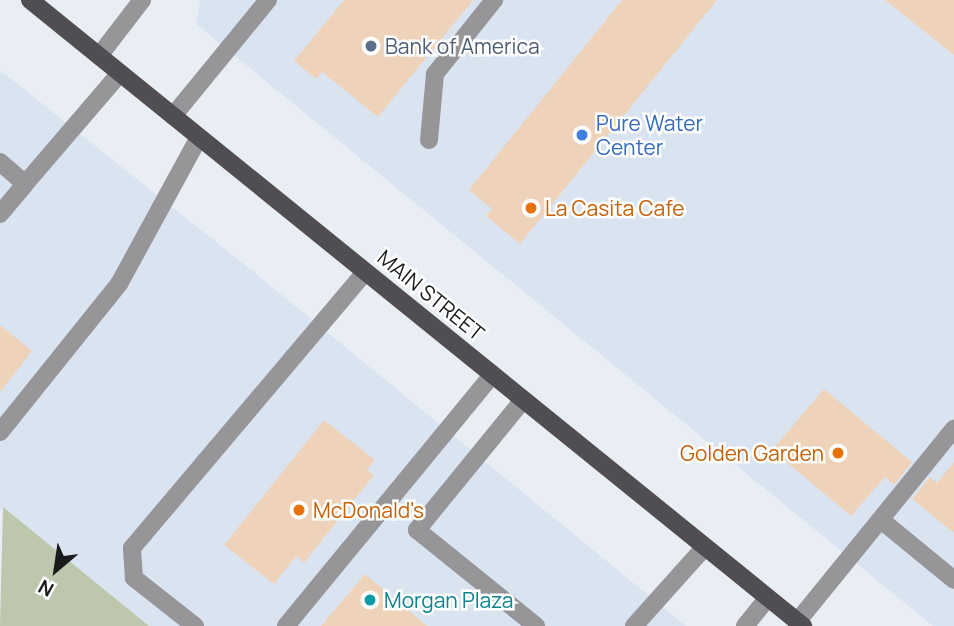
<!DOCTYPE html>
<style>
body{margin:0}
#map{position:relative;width:954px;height:626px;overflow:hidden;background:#e9eef4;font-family:Manrope,sans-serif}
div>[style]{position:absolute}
.built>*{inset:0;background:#dae4f0}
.green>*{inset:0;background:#bcc7ad}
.building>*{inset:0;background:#eed3ba}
.lane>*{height:18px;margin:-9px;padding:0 9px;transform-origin:9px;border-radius:9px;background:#969598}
.street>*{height:18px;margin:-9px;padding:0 9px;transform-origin:9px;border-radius:9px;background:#969598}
.primary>*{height:18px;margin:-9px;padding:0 9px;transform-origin:9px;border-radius:9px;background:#504e53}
.dots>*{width:19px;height:19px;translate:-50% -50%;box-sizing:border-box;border:4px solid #fff;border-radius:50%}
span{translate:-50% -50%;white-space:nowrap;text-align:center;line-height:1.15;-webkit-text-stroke:5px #fff;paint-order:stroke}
.service-label{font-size:21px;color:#4e5e75}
.left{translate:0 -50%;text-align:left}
.shop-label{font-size:21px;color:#366cbe}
.food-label{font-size:21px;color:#c56008}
.right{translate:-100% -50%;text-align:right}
.street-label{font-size:21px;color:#191a1c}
.culture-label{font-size:21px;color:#0d838f}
.north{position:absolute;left:21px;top:535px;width:70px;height:70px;-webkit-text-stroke:5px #fff;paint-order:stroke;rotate:209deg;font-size:19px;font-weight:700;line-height:28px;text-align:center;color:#191a1c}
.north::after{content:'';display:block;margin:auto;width:24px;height:32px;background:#191a1c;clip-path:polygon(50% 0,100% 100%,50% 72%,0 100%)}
</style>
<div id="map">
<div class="built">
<i style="clip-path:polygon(200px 0,954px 0,954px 626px,933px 626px,196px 24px)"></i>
<i style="clip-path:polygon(0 70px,245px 265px,686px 626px,149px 626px,4px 508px,0 511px)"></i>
</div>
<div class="green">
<i style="clip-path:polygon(3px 507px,149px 626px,0 626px)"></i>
</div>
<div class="building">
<i style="clip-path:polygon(344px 0,473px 0,378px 117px,322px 72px,316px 79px,294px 61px)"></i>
<i style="clip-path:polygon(622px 0,717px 0,520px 244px,486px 216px,492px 209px,469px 190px)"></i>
<i style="clip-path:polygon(885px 0,954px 0,954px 55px)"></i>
<i style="clip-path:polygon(0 325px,32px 351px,0 392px)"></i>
<i style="clip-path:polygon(824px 389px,912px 462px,894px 485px,885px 477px,851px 516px,772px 450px)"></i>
<i style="clip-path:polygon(324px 420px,375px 460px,367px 470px,374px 475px,304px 563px,296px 556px,274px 584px,224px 545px)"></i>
<i style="clip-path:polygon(954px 462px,954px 533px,912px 499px,930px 477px,937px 483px)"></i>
<i style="clip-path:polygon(365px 574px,427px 626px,321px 626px)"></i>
</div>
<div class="lane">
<i style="left:173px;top:116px;width:150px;rotate:-50.7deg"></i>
<i style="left:429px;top:140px;width:66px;rotate:-84.8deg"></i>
<i style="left:435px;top:74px;width:95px;rotate:-51.4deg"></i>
<i style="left:0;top:162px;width:33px;rotate:41deg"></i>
<i style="left:25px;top:184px;width:146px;rotate:-49.4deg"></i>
<i style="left:0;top:214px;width:39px;rotate:-50deg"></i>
<i style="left:523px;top:400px;width:168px;rotate:129.2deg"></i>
<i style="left:417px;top:530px;width:153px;rotate:38.9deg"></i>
<i style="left:0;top:432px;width:190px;rotate:-51.2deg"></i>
<i style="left:119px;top:284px;width:167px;rotate:-61.4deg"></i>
<i style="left:881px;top:520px;width:94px;rotate:39.4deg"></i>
<i style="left:797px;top:622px;width:249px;rotate:-50.9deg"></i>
<i style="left:195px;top:626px;width:78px;rotate:-141.8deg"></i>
<i style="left:134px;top:578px;width:30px;rotate:-94deg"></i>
<i style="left:132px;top:548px;width:361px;rotate:-49.8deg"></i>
<i style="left:286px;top:626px;width:325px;rotate:-50.6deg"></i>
<i style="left:634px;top:626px;width:106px;rotate:-48.1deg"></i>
<i style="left:745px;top:626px;width:36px;rotate:-51deg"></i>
</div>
<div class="street">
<i style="left:99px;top:56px;width:71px;rotate:-52.5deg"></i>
</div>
<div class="primary">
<i style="left:30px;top:0;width:995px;rotate:39deg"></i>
</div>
<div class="dots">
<i style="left:371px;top:46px;background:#5c6f8a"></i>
<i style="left:582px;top:135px;background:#3f7fe0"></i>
<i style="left:531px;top:208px;background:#e8710a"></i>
<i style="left:838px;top:453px;background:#e8710a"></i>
<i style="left:299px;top:510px;background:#e8710a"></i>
<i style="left:370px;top:600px;background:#0f9aa8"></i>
</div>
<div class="service-label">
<span class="left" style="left:385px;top:46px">Bank of America</span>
</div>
<div class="shop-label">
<span class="left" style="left:596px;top:135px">Pure Water<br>Center</span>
</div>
<div class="food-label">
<span class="left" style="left:545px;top:208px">La Casita Cafe</span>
<span class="right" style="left:824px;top:453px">Golden Garden</span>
<span class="left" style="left:313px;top:510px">McDonald's</span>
</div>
<div class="street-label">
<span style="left:431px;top:295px;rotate:39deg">MAIN STREET</span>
</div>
<div class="culture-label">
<span class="left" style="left:384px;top:600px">Morgan Plaza</span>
</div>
<div class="north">N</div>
</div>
